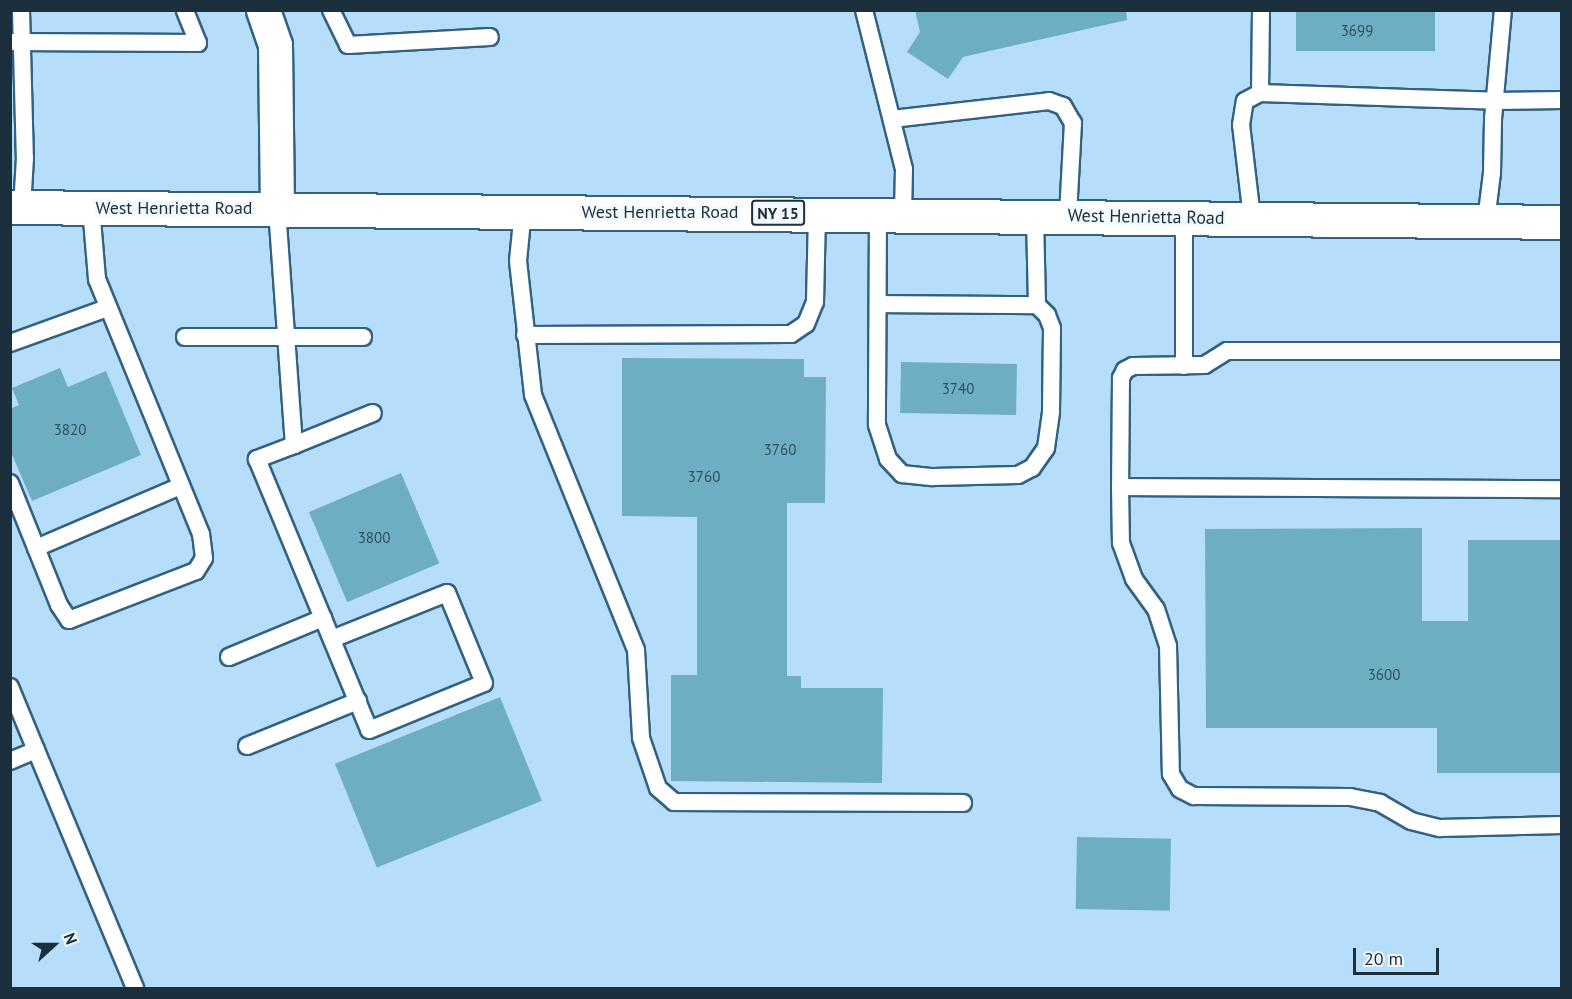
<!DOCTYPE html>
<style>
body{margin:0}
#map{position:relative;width:1572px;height:999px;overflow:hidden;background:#b6defb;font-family:"PT Sans",sans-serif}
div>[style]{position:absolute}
.building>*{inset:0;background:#6daec2;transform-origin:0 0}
.roads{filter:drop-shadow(2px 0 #336281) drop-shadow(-2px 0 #336281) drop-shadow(0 2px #336281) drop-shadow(0 -2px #336281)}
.lane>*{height:16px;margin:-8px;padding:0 8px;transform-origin:8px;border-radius:8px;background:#fff}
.street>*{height:33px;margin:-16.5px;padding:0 16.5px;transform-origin:16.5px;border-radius:16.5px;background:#fff}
.primary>*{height:33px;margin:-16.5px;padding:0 16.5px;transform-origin:16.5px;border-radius:16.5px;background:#fff}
span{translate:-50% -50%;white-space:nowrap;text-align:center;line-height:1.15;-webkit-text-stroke:6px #f4f9fd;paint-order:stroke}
.number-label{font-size:15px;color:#304f5e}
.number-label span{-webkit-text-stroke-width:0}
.shield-label span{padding:2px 4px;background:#f4f9fd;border:2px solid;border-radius:4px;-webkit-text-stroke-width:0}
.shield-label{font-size:16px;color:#1b2f3d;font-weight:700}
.street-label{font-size:18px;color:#1b2f3d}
.frame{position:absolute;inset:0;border:12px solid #1b2f3d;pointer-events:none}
.north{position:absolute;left:24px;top:915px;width:60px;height:60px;-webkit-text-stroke:4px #f4f9fd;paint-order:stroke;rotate:69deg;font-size:16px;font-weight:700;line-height:24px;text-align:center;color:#1b2f3d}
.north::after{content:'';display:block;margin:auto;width:21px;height:27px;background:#1b2f3d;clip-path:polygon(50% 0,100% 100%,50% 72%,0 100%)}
.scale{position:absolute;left:1353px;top:948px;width:86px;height:27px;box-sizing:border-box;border:3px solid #1b2f3d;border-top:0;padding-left:8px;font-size:18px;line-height:21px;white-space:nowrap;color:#1b2f3d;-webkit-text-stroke:4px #f4f9fd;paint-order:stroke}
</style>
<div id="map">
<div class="building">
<i style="clip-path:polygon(915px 10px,1126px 10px,1127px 20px,963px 57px,948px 79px,907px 52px,920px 32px)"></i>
<i style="left:1296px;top:10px;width:139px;height:41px"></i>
<i style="clip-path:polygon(622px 358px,804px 359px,804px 377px,826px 377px,825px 503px,787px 503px,787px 676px,801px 676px,801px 688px,883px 688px,882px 783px,671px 781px,671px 675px,697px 675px,697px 517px,622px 516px)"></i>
<i style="left:901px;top:362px;width:116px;height:51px;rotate:1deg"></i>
<i style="clip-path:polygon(60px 368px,68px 387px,106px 371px,141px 455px,32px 501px,10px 450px,10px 409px,19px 405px,12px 388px)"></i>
<i style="left:401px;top:473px;width:98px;height:100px;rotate:67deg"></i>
<i style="clip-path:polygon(1422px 528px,1422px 621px,1468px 621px,1468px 540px,1562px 540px,1562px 773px,1437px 773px,1437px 728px,1206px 728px,1205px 529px)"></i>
<i style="left:500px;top:697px;width:112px;height:178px;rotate:68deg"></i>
<i style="left:1077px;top:837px;width:94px;height:72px;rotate:1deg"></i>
</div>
<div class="roads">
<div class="lane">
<i style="left:21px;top:10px;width:148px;rotate:88.5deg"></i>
<i style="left:25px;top:158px;width:49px;rotate:93.5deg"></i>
<i style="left:331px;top:10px;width:39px;rotate:64deg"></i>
<i style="left:348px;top:45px;width:142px;rotate:-3.2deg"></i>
<i style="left:864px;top:10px;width:164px;rotate:75.9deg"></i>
<i style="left:904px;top:169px;width:45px;rotate:91.3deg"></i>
<i style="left:10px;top:42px;width:188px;rotate:0.3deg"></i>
<i style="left:198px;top:43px;width:35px;rotate:-112deg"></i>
<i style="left:1260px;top:93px;width:83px;rotate:-89.3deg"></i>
<i style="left:892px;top:119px;width:158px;rotate:-6.5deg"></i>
<i style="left:1049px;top:101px;width:15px;rotate:20deg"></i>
<i style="left:1063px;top:106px;width:20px;rotate:60deg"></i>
<i style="left:1073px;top:123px;width:93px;rotate:93.1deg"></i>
<i style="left:277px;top:209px;width:237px;rotate:85.9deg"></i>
<i style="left:294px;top:445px;width:40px;rotate:159deg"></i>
<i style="left:257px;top:459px;width:293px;rotate:67.5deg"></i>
<i style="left:369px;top:730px;width:124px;rotate:-22.2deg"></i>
<i style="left:484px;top:683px;width:97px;rotate:-112.3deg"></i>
<i style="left:447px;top:593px;width:124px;rotate:158.2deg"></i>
<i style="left:523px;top:210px;width:51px;rotate:95.6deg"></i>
<i style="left:518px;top:261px;width:135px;rotate:83.6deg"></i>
<i style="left:533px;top:395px;width:275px;rotate:68deg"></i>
<i style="left:636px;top:650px;width:88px;rotate:86.7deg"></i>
<i style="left:641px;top:738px;width:53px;rotate:71.2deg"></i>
<i style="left:658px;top:788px;width:21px;rotate:41deg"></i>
<i style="left:674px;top:802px;width:289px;rotate:0.2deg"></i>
<i style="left:878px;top:214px;width:211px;rotate:90.3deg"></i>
<i style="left:877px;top:425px;width:36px;rotate:72deg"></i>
<i style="left:888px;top:459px;width:21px;rotate:47deg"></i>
<i style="left:902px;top:474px;width:31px;rotate:6deg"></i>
<i style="left:933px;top:477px;width:85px;rotate:-1.3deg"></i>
<i style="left:1018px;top:475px;width:16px;rotate:-27deg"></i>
<i style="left:1032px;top:468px;width:24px;rotate:-55deg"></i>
<i style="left:1046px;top:448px;width:37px;rotate:-82deg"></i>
<i style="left:1051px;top:411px;width:83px;rotate:-89.3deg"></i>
<i style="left:1052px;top:328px;width:14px;rotate:-111deg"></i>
<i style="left:1047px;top:315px;width:14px;rotate:-135deg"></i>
<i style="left:1037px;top:305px;width:89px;rotate:-91.3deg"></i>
<i style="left:1252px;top:218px;width:94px;rotate:-96.7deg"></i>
<i style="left:1241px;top:125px;width:24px;rotate:-81deg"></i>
<i style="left:1245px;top:101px;width:17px;rotate:-28deg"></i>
<i style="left:1260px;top:93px;width:236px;rotate:1.9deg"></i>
<i style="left:1496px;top:101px;width:66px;rotate:-0.9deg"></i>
<i style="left:1486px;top:221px;width:48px;rotate:-82.9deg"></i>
<i style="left:1492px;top:173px;width:54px;rotate:-88.9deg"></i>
<i style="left:1493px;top:119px;width:109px;rotate:-84.8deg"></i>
<i style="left:878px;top:304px;width:159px;rotate:0.4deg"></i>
<i style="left:525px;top:335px;width:266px;rotate:-0.2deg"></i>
<i style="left:791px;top:334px;width:18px;rotate:-34deg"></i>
<i style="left:806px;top:324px;width:24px;rotate:-68deg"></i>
<i style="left:815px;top:302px;width:89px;rotate:-88.7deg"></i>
<i style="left:185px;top:337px;width:178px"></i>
<i style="left:10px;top:343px;width:103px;rotate:-19.8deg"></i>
<i style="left:1562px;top:351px;width:335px;rotate:180deg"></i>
<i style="left:1227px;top:351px;width:26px;rotate:148deg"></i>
<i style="left:1205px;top:365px;width:72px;rotate:179.2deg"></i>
<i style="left:1133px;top:366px;width:9px;rotate:153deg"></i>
<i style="left:1125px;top:370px;width:9px;rotate:117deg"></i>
<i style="left:1121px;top:378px;width:109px;rotate:90.5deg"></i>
<i style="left:1120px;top:487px;width:56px;rotate:89deg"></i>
<i style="left:1121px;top:543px;width:38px;rotate:70deg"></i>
<i style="left:1134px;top:579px;width:37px;rotate:54deg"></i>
<i style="left:1156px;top:609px;width:39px;rotate:72deg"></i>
<i style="left:1168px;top:646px;width:128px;rotate:88.7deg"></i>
<i style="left:1171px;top:774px;width:17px;rotate:59deg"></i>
<i style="left:1180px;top:789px;width:16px;rotate:27deg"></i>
<i style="left:1194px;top:796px;width:156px;rotate:0.4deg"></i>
<i style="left:1350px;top:797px;width:31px;rotate:11deg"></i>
<i style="left:1380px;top:803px;width:36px;rotate:30deg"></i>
<i style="left:1411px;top:821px;width:30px;rotate:14deg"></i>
<i style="left:1440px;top:828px;width:122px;rotate:-1.4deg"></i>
<i style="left:1184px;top:366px;width:149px;rotate:-90deg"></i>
<i style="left:294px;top:445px;width:85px;rotate:-22.1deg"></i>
<i style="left:10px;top:483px;width:131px;rotate:68.1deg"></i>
<i style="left:59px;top:605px;width:18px;rotate:56deg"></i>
<i style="left:69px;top:620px;width:136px;rotate:-21.1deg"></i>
<i style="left:196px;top:571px;width:15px;rotate:-58deg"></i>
<i style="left:204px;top:558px;width:24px;rotate:-97deg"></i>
<i style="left:201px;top:534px;width:275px;rotate:-112.2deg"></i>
<i style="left:97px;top:279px;width:71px;rotate:-94.8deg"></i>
<i style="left:1120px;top:487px;width:442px;rotate:0.3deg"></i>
<i style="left:36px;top:548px;width:158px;rotate:-23.2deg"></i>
<i style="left:229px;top:657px;width:102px;rotate:-22.5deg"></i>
<i style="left:10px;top:687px;width:68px;rotate:67.6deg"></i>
<i style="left:36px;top:750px;width:28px;rotate:157deg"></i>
<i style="left:247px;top:746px;width:120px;rotate:-22.1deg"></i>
<i style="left:36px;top:750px;width:258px;rotate:67.4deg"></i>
</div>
<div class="street">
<i style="left:263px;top:10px;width:37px;rotate:71deg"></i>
<i style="left:275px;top:45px;width:164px;rotate:89.3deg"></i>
</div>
<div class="primary">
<i style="left:10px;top:207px;width:1552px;rotate:0.55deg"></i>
</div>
</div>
<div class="number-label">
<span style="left:1357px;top:31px">3699</span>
<span style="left:958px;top:389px">3740</span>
<span style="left:70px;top:430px">3820</span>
<span style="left:780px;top:450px">3760</span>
<span style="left:704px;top:477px">3760</span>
<span style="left:374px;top:538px">3800</span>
<span style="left:1384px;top:675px">3600</span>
</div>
<div class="shield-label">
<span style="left:778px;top:213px">NY 15</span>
</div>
<div class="street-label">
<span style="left:174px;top:208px">West Henrietta Road</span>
<span style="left:660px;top:212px">West Henrietta Road</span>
<span style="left:1146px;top:217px;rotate:1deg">West Henrietta Road</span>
</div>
<div class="frame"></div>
<div class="north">N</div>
<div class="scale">20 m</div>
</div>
